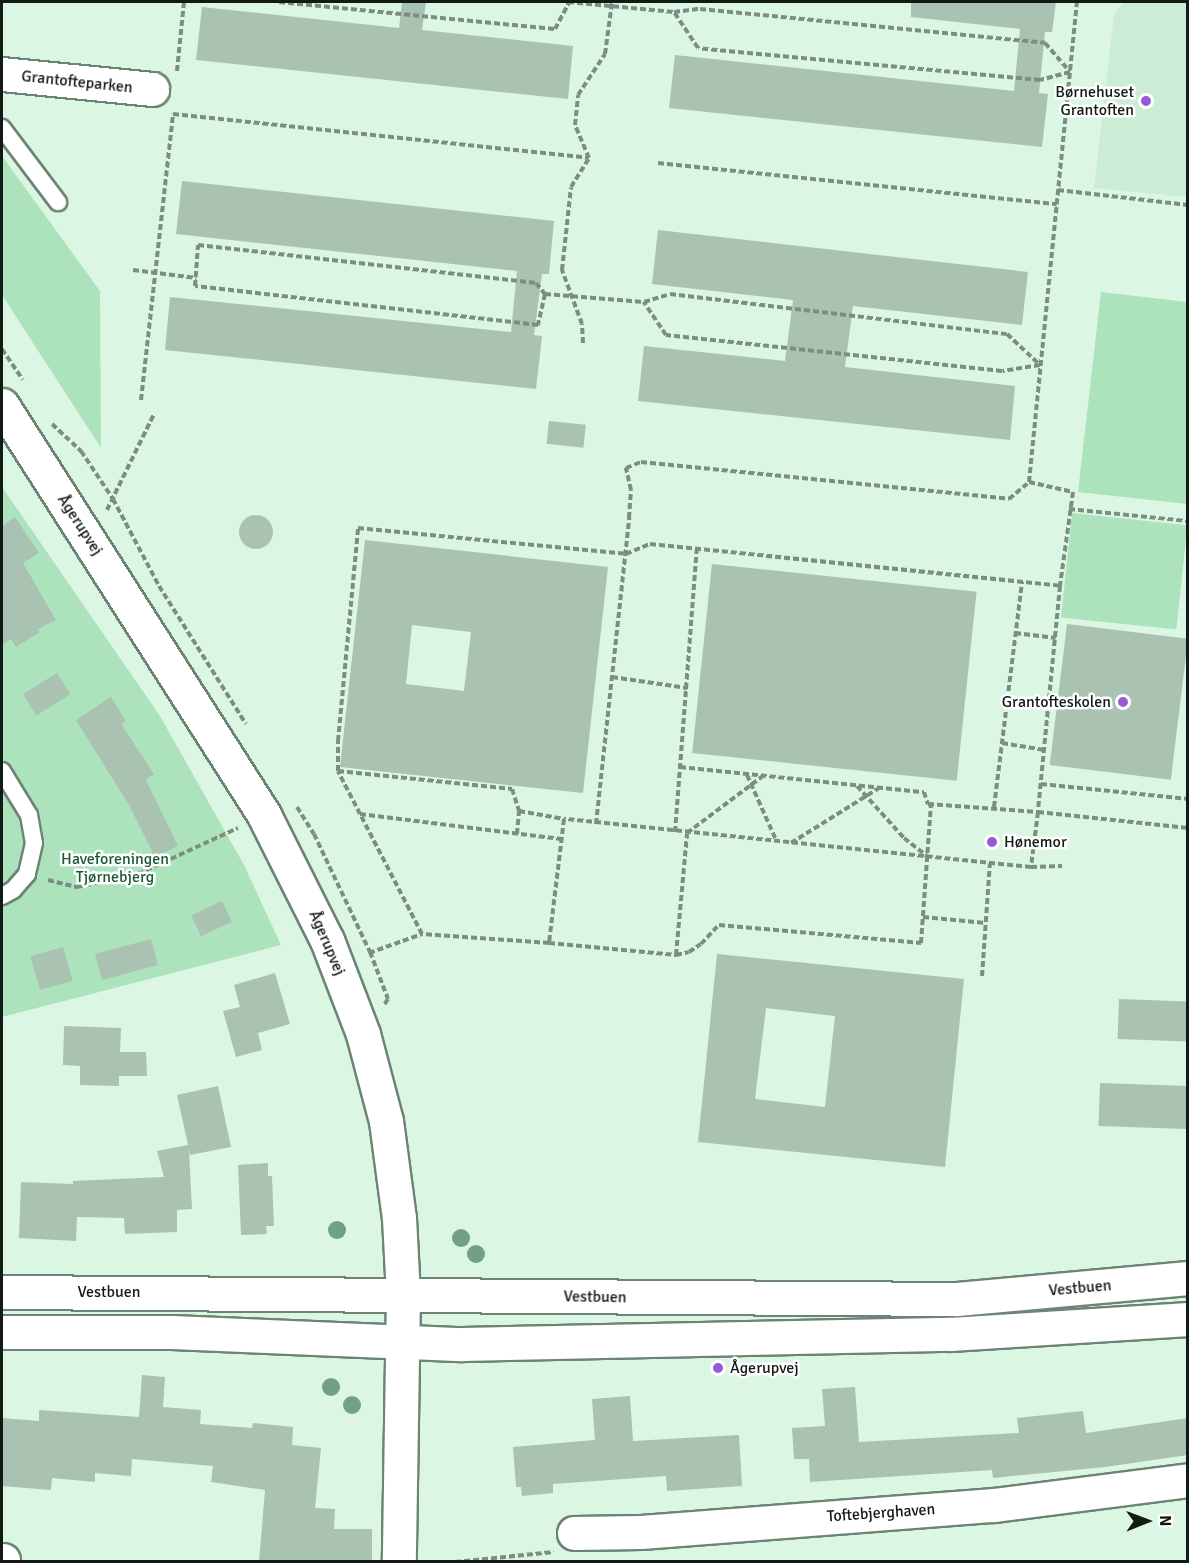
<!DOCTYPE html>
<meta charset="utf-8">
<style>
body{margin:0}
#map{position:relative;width:1189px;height:1563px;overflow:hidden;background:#dcf6e4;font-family:Signika,sans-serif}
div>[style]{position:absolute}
.built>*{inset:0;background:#ccedd5}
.green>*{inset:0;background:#ace3bd;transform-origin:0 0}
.building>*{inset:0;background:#a9c2b1;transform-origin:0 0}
.round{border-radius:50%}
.path>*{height:4px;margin-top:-2px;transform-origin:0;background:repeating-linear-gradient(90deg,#7c8e82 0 6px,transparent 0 9px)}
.roads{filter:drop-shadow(2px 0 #6d8474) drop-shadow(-2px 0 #6d8474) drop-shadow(0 2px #6d8474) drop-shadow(0 -2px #6d8474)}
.lane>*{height:16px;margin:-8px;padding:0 8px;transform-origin:8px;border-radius:8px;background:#fff}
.street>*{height:33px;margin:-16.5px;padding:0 16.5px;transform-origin:16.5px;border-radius:16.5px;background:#fff}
.secondary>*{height:33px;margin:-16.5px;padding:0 16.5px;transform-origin:16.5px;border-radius:16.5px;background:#fff}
.trees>*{width:18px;height:18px;margin:-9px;border-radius:50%;background:#71a084}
.dots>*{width:16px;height:16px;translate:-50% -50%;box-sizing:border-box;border:3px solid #fff;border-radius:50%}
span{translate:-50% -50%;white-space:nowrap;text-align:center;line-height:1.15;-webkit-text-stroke:5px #fff;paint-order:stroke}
.street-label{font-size:16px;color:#111a14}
.poi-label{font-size:16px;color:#111a14}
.right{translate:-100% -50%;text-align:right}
.left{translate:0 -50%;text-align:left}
.park-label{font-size:16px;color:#1a5935}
.frame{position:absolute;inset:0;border:3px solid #111a14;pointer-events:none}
.north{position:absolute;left:1117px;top:1491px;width:60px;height:60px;-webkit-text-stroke:4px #fff;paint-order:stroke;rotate:89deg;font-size:16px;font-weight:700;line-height:24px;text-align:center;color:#111a14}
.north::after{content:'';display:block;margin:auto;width:21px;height:27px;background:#111a14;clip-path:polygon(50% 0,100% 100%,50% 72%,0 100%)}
</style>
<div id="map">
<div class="built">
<i style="clip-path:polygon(1124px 2px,1187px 2px,1187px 197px,1094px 188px,1114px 14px)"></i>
</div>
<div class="green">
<i style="clip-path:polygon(2px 156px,100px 291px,101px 448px,2px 295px)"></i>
<i style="clip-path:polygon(1101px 292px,1187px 302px,1187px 504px,1078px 492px)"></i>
<i style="clip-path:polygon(2px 487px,160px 716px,244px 865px,281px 945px,2px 1017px)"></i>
<i style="left:1072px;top:513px;width:116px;height:105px;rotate:6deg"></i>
</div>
<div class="building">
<i style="clip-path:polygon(402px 2px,426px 2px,422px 30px,573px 46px,568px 99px,196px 60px,202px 7px,399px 28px)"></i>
<i style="clip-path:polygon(911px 2px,1056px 2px,1052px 32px,1045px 32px,1039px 93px,1048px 94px,1042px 147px,669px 108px,675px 55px,1014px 91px,1020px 29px,911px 17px)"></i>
<i style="clip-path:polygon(182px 181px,554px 221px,549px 274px,542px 274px,534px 335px,542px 336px,536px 389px,165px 350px,170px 297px,511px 332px,517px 271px,176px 234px)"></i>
<i style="clip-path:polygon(658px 230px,1028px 272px,1022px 325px,853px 306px,845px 367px,1015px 386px,1010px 440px,638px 401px,644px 346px,785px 361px,793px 300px,652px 284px)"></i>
<i style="left:549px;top:421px;width:37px;height:23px;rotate:6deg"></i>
<i class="round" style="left:239px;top:515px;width:34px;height:34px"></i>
<i style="clip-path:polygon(15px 517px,39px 553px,23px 563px,56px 620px,38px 629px,40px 632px,16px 647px,11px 639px,2px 645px,2px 526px)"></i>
<i style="clip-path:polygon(evenodd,365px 540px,608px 567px,583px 793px,340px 767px,365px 540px,412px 625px,471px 632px,464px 691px,406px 684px,412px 625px)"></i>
<i style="left:712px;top:564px;width:266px;height:190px;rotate:6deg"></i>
<i style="left:1067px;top:624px;width:122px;height:142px;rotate:7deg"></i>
<i style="left:57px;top:673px;width:25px;height:40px;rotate:58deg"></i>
<i style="clip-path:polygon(111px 697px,126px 721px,121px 724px,154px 774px,146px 780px,178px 846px,155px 857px,129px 805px,76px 720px)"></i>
<i style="left:222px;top:901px;width:23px;height:34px;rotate:65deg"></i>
<i style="left:151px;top:939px;width:27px;height:58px;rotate:75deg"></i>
<i style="left:63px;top:947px;width:35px;height:34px;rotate:74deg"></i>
<i style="clip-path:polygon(evenodd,717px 954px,964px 979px,945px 1167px,698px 1142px,717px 954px,766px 1008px,835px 1016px,825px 1107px,755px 1099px,766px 1008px)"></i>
<i style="clip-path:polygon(275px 973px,290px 1024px,258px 1033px,262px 1050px,236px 1057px,223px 1011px,240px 1007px,234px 985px)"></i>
<i style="left:1119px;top:999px;width:69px;height:40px;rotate:2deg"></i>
<i style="clip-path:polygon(64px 1026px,121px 1028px,120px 1052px,146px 1052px,147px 1076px,119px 1076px,119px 1086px,80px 1085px,80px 1066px,63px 1065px)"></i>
<i style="left:1100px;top:1083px;width:88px;height:43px;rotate:2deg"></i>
<i style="clip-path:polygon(218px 1086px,231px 1147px,190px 1155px,189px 1150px,192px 1209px,177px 1210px,177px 1232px,125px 1234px,124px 1218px,77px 1217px,76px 1241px,19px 1238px,21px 1182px,73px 1184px,73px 1181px,164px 1177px,157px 1151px,188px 1145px,177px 1095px)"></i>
<i style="clip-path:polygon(268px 1163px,268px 1176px,272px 1176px,274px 1226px,266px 1226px,267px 1234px,241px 1235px,238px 1165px)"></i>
<i style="clip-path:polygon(142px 1375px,165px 1377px,163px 1407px,201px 1410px,200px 1424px,252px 1428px,253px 1423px,293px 1427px,292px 1445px,321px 1448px,315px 1508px,335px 1509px,334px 1529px,372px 1529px,372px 1560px,259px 1562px,265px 1490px,211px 1482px,213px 1466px,132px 1459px,131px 1476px,95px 1473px,95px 1482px,52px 1478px,51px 1490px,2px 1486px,2px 1418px,39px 1421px,39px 1410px,139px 1417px)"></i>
<i style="clip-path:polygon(855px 1387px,859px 1442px,1019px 1433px,1017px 1418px,1083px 1411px,1086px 1433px,1188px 1418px,1188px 1455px,1105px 1467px,993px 1478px,992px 1470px,810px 1482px,809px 1459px,794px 1459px,792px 1428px,825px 1426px,822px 1389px)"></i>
<i style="clip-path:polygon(630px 1396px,633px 1441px,739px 1435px,742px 1486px,667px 1491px,666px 1476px,553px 1484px,553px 1493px,522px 1496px,521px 1487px,516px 1487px,513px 1447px,595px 1440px,592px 1399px)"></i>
</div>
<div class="path">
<i style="left:279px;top:2px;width:277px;rotate:5.6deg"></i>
<i style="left:555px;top:29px;width:30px;rotate:-62deg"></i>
<i style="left:568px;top:2px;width:106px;rotate:5.4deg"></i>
<i style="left:674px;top:12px;width:26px;rotate:-7deg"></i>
<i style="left:700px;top:9px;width:347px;rotate:5.6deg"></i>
<i style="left:1045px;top:43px;width:38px;rotate:49deg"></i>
<i style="left:1070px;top:72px;width:31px;rotate:165deg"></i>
<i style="left:1040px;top:80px;width:343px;rotate:-174.7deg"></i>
<i style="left:698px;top:48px;width:43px;rotate:-123.7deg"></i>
<i style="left:177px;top:71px;width:69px;rotate:-84.2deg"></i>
<i style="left:173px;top:114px;width:418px;rotate:6deg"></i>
<i style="left:658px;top:163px;width:401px;rotate:5.9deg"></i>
<i style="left:1058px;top:190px;width:131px;rotate:6.6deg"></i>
<i style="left:133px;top:270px;width:64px;rotate:7.2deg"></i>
<i style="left:545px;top:294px;width:32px;rotate:103deg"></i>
<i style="left:538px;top:325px;width:345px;rotate:-173.5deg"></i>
<i style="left:195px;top:286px;width:41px;rotate:-85.8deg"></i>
<i style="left:198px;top:245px;width:340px;rotate:6.4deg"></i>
<i style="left:536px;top:283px;width:14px;rotate:51deg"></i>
<i style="left:545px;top:294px;width:99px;rotate:4.6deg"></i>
<i style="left:644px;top:302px;width:27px;rotate:-17deg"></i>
<i style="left:670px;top:294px;width:339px;rotate:6.8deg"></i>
<i style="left:1007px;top:334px;width:45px;rotate:43.2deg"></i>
<i style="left:1040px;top:365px;width:38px;rotate:171deg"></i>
<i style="left:1002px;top:371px;width:338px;rotate:-173.9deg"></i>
<i style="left:666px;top:335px;width:40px;rotate:-124deg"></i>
<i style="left:583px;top:343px;width:19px;rotate:-93deg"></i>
<i style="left:582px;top:324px;width:58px;rotate:-110.3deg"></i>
<i style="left:562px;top:270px;width:83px;rotate:-83.8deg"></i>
<i style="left:571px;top:187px;width:34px;rotate:-58deg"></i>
<i style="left:589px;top:158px;width:36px;rotate:-113deg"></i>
<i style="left:575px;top:125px;width:30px;rotate:-84deg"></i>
<i style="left:578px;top:95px;width:49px;rotate:-56.6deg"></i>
<i style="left:605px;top:54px;width:52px;rotate:-82.3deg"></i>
<i style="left:2px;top:349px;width:37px;rotate:56deg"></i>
<i style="left:141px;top:400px;width:288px;rotate:-83.6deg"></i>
<i style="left:52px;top:424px;width:40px;rotate:43deg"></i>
<i style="left:81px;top:451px;width:58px;rotate:56.3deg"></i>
<i style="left:113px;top:499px;width:98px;rotate:62.1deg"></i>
<i style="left:159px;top:586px;width:163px;rotate:57.8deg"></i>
<i style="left:1029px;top:482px;width:45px;rotate:12.8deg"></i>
<i style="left:1073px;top:492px;width:95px;rotate:97.9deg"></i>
<i style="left:1069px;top:509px;width:120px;rotate:5.8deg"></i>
<i style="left:107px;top:510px;width:107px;rotate:-63.9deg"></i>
<i style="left:1015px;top:633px;width:41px;rotate:7deg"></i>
<i style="left:612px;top:677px;width:76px;rotate:8.3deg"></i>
<i style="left:1002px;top:743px;width:43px;rotate:9.5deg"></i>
<i style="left:680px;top:767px;width:245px;rotate:5.9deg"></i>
<i style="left:924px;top:792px;width:13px;rotate:72deg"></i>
<i style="left:928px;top:804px;width:110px;rotate:4.2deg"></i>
<i style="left:1038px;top:812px;width:55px;rotate:97.3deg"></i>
<i style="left:1031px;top:867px;width:469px;rotate:-174.1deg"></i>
<i style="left:564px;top:819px;width:125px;rotate:96.9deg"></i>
<i style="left:549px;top:943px;width:127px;rotate:-175.9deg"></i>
<i style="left:422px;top:934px;width:183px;rotate:-117.3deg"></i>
<i style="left:338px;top:771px;width:30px;rotate:-90deg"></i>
<i style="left:338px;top:741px;width:214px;rotate:-84.6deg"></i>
<i style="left:358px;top:528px;width:269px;rotate:5.5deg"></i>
<i style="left:626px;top:554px;width:26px;rotate:-23deg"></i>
<i style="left:650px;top:544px;width:412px;rotate:5.8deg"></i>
<i style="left:1060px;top:586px;width:227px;rotate:95.6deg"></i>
<i style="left:1038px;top:812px;width:151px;rotate:6.1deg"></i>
<i style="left:338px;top:771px;width:175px;rotate:5.9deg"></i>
<i style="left:512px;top:789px;width:23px;rotate:72deg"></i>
<i style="left:519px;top:811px;width:46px;rotate:10.1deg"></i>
<i style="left:747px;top:775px;width:73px;rotate:65.9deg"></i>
<i style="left:1041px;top:784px;width:148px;rotate:5.8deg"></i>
<i style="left:857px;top:786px;width:70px;rotate:47.9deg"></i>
<i style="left:904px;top:838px;width:29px;rotate:38deg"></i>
<i style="left:297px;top:807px;width:32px;rotate:58deg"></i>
<i style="left:314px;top:834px;width:131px;rotate:64.6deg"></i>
<i style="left:370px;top:952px;width:50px;rotate:69deg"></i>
<i style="left:388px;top:999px;width:7px;rotate:124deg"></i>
<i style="left:994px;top:807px;width:227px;rotate:-82.9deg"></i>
<i style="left:360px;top:814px;width:203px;rotate:7.1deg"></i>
<i style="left:596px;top:824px;width:308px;rotate:-83.8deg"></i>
<i style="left:629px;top:518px;width:28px;rotate:-86deg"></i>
<i style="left:631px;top:490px;width:23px;rotate:-103deg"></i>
<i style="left:626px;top:468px;width:16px;rotate:-22deg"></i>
<i style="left:641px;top:462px;width:370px;rotate:5.7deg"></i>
<i style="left:1009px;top:499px;width:26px;rotate:-40deg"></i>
<i style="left:1029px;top:482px;width:482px;rotate:-84.3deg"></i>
<i style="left:675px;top:832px;width:284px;rotate:-85.6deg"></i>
<i style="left:517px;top:834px;width:23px;rotate:-85deg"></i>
<i style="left:791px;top:843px;width:104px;rotate:-32deg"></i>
<i style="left:1031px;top:867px;width:31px;rotate:-2deg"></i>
<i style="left:48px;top:880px;width:30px;rotate:14deg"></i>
<i style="left:77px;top:887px;width:62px;rotate:-12deg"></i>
<i style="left:138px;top:874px;width:110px;rotate:-24.7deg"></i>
<i style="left:923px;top:917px;width:63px;rotate:5.4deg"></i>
<i style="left:549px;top:943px;width:128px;rotate:5.4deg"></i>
<i style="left:676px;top:955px;width:13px;rotate:-13deg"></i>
<i style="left:689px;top:952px;width:14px;rotate:-34deg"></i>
<i style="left:701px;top:944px;width:26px;rotate:-47deg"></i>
<i style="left:719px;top:925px;width:203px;rotate:5.1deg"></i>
<i style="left:921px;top:943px;width:139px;rotate:-85.9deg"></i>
<i style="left:369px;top:953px;width:56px;rotate:-19.7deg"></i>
<i style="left:676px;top:955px;width:122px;rotate:-84.8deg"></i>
<i style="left:687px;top:833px;width:95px;rotate:-36.9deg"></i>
<i style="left:982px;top:976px;width:113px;rotate:-86deg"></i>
<i style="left:455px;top:1562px;width:99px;rotate:-5.8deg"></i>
</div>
<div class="roads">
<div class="lane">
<i style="left:2px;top:128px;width:93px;rotate:52.9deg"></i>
<i style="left:2px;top:771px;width:52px;rotate:58.5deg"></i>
<i style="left:29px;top:815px;width:28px;rotate:80deg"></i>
<i style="left:34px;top:843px;width:32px;rotate:103deg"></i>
<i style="left:27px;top:874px;width:21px;rotate:131deg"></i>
<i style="left:13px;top:890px;width:13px;rotate:151deg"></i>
</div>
<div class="street">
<i style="left:2px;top:74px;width:151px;rotate:5.7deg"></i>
<i style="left:574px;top:1533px;width:67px;rotate:-0.9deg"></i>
<i style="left:641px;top:1532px;width:354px;rotate:-4.4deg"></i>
<i style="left:994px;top:1505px;width:196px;rotate:-7.3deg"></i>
<i style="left:3px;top:1562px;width:2px;rotate:-90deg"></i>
</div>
<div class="secondary">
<i style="left:2px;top:405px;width:487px;rotate:57.4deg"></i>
<i style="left:264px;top:815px;width:140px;rotate:63.3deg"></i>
<i style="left:327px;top:940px;width:101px;rotate:69deg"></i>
<i style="left:363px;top:1034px;width:90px;rotate:75.2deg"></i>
<i style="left:386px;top:1121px;width:98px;rotate:82.4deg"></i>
<i style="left:399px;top:1218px;width:76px;rotate:87deg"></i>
<i style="left:403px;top:1294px;width:268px;rotate:90.9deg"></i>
<i style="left:2px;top:1292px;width:955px;rotate:0.42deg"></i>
<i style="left:957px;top:1299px;width:232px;rotate:-5.2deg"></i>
<i style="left:2px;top:1332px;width:170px"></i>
<i style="left:172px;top:1332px;width:290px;rotate:2.4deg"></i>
<i style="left:462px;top:1344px;width:489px;rotate:-1.2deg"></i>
<i style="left:951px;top:1334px;width:237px;rotate:-3.6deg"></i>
</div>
</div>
<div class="trees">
<i style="left:337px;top:1230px"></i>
<i style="left:461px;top:1238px"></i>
<i style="left:476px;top:1254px"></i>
<i style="left:331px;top:1387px"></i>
<i style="left:352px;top:1405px"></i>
</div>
<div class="dots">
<i style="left:1146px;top:101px;background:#945cd4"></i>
<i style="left:1123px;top:702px;background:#945cd4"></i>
<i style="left:992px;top:842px;background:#945cd4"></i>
<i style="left:718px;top:1368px;background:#945cd4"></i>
</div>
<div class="street-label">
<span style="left:77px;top:82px;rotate:6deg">Grantofteparken</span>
<span style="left:80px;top:525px;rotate:57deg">Ågerupvej</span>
<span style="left:327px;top:943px;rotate:67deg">Ågerupvej</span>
<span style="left:1080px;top:1288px;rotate:-5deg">Vestbuen</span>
<span style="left:109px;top:1292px">Vestbuen</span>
<span style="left:595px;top:1297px;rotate:1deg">Vestbuen</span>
<span style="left:881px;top:1513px;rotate:-4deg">Toftebjerghaven</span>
</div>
<div class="poi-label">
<span class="right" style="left:1134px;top:101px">Børnehuset<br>Grantoften</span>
<span class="right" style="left:1111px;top:702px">Grantofteskolen</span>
<span class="left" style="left:1004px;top:842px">Hønemor</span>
<span class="left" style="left:730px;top:1368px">Ågerupvej</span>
</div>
<div class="park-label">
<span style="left:115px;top:868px">Haveforeningen<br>Tjørnebjerg</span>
</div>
<div class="frame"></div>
<div class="north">N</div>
</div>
